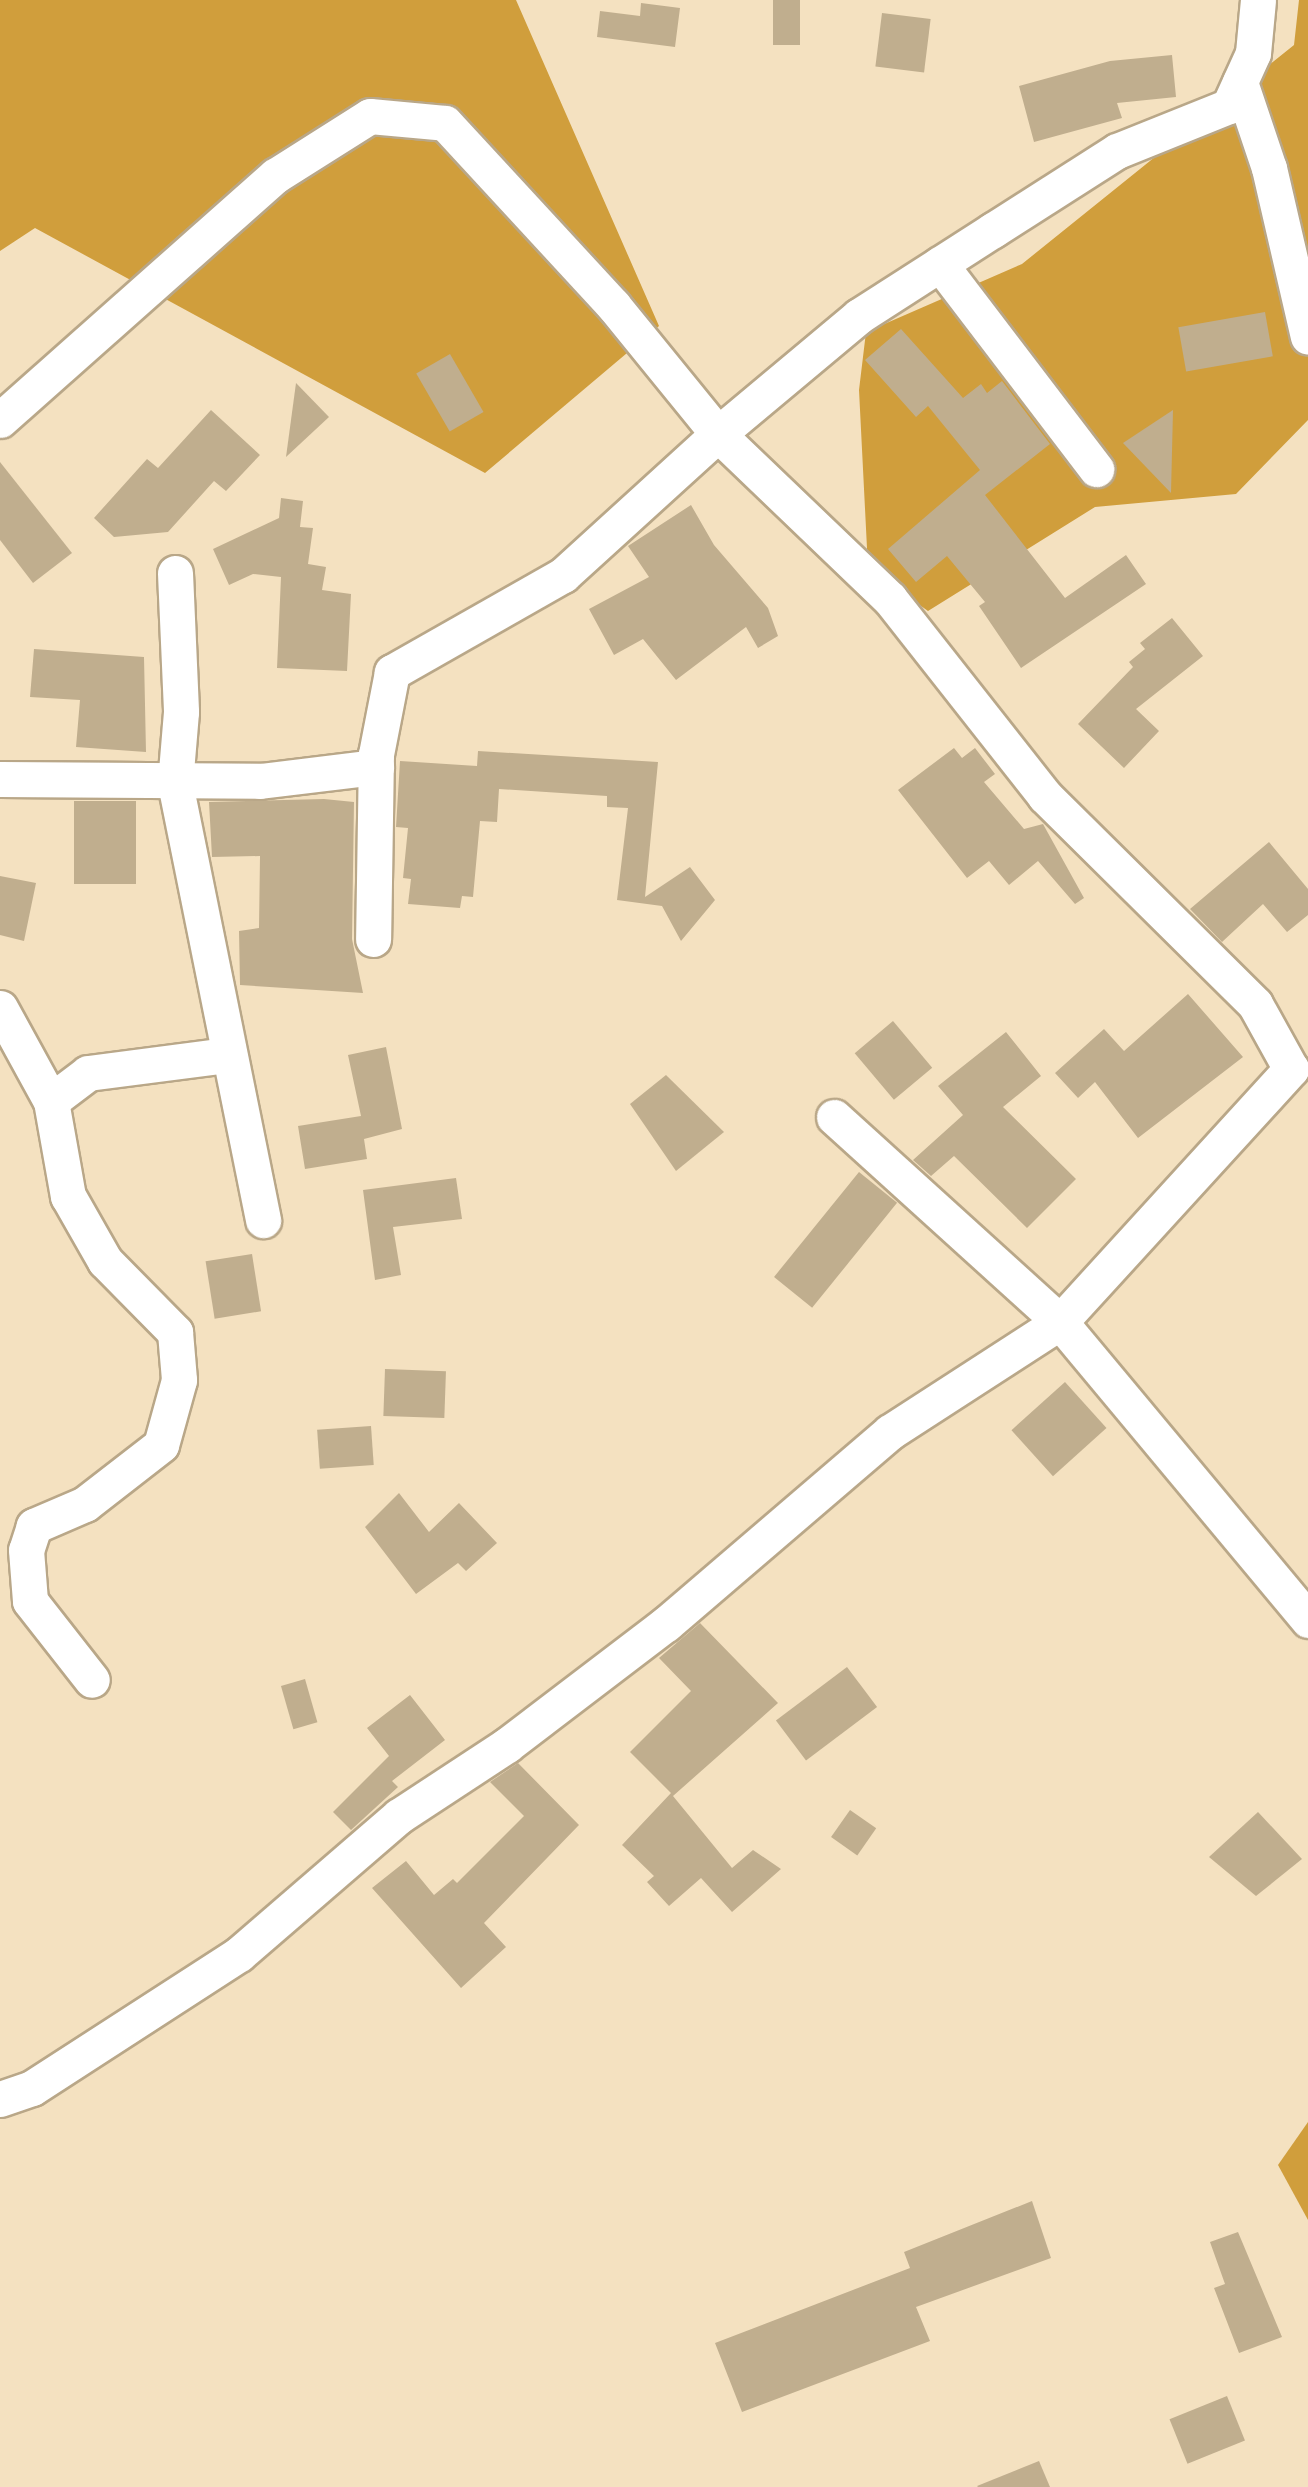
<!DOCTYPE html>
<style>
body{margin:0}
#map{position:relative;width:1308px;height:2487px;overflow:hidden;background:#f4e1c0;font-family:"Roboto Condensed",sans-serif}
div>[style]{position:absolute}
.forest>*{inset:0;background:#d09e3c}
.building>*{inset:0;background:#c0ae8e;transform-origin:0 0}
.roads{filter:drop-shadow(2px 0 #b9a788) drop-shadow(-2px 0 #b9a788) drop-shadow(0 2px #b9a788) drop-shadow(0 -2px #b9a788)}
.street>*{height:35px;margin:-17.5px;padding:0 17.5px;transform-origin:17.5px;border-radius:17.5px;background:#fff}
span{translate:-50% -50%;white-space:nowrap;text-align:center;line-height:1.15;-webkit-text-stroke:9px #feeed4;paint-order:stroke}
</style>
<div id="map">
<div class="forest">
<i style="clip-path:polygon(0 0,516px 0,659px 326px,485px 473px,35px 228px,0 251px)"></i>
<i style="clip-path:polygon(1299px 0,1308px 0,1308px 420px,1236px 494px,1095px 507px,928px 611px,868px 568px,859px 390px,866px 332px,1022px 264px,1294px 45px)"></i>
<i style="clip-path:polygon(1308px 2122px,1308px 2220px,1278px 2165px)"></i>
</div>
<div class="building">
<i style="left:773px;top:0;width:27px;height:45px"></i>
<i style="clip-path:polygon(641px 3px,680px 8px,675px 47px,597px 37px,600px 11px,640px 16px)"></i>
<i style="left:882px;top:13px;width:49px;height:54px;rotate:7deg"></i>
<i style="clip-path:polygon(1172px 55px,1176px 97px,1117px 103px,1122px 118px,1034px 142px,1019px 86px,1110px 61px)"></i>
<i style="left:1265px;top:312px;width:45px;height:88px;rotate:80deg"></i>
<i style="clip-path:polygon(901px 329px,963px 398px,981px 384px,987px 393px,1002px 381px,1050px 444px,985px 495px,1065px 598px,1126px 555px,1146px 584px,1021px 668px,979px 606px,985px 602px,947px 556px,916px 582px,888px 549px,980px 470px,928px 406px,916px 417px,865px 360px)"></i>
<i style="left:450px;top:354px;width:67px;height:39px;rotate:60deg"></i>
<i style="clip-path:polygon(296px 383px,329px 417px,286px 457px)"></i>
<i style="clip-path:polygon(211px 410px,260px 455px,226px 491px,214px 481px,168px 532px,114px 537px,94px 518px,147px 459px,158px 468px)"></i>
<i style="clip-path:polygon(1173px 410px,1171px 493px,1123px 443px)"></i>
<i style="clip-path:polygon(0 462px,72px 553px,33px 583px,0 540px)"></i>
<i style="clip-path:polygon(281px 498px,303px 501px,300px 527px,313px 528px,308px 564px,326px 567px,322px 590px,351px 594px,347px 671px,277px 668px,281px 577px,253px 574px,229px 585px,213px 549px,279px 518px)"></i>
<i style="clip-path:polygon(691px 505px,714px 545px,768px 608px,778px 636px,758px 648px,746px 627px,676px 680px,643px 639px,614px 655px,589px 609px,649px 577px,628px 546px)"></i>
<i style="clip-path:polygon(1172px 618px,1203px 656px,1136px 709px,1159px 731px,1124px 768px,1078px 724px,1133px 667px,1129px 662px,1145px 649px,1140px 643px)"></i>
<i style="clip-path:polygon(34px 649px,144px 657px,146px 752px,76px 747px,80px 700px,30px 697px)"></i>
<i style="clip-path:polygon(954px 748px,962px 758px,975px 748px,995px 774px,984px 782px,1024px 829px,1043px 824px,1084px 898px,1075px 904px,1038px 861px,1009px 885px,989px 861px,967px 878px,898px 790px)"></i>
<i style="clip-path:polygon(478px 751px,658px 762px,645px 897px,690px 867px,715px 900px,681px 941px,662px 906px,617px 900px,628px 808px,607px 807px,607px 796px,499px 789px,497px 822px,480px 821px,473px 897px,462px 896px,460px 908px,408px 904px,411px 879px,403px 878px,408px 828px,396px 827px,400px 761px,477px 766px)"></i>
<i style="clip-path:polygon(324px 799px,354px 802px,352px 939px,363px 993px,240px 985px,239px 931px,259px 928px,260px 856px,212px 857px,209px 802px)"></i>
<i style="left:74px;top:801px;width:62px;height:83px"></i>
<i style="clip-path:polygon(1269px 842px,1308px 889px,1308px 915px,1287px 932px,1263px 904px,1222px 942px,1190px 909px)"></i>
<i style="clip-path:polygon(0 876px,36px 883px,24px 941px,0 935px)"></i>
<i style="clip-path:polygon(1188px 994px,1243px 1057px,1138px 1138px,1095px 1082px,1078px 1098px,1055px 1073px,1104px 1029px,1124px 1051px)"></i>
<i style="left:893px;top:1021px;width:61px;height:50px;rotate:50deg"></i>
<i style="clip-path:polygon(1006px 1032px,1041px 1076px,1003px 1107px,1076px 1179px,1027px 1228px,954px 1156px,931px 1176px,913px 1160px,963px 1115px,938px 1086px)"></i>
<i style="clip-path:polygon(386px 1047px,402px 1129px,364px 1139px,367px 1159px,305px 1169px,298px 1126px,361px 1116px,348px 1055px)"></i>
<i style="clip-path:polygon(666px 1075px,724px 1132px,676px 1171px,630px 1104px)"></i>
<i style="left:859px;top:1172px;width:49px;height:135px;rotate:39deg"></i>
<i style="clip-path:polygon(456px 1178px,462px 1219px,393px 1227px,401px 1275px,375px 1280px,363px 1190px)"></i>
<i style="left:252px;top:1254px;width:58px;height:47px;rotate:81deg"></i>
<i style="left:385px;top:1369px;width:61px;height:47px;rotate:2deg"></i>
<i style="left:1065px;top:1382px;width:62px;height:72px;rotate:48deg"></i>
<i style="left:371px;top:1426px;width:39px;height:54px;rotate:86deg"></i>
<i style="clip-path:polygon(399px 1493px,429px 1532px,459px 1503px,497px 1543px,466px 1571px,458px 1563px,416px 1594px,365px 1527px)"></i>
<i style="clip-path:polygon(700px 1623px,778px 1703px,673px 1796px,732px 1868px,753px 1850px,781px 1869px,732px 1912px,701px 1878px,669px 1906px,647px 1882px,654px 1876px,622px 1845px,671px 1793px,630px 1752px,691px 1691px,659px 1658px)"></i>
<i style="left:847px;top:1667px;width:50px;height:89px;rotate:53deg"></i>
<i style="left:305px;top:1679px;width:45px;height:25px;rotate:74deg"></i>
<i style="clip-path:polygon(410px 1695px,445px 1740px,392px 1781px,398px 1787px,351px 1830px,333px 1812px,389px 1756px,367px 1728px)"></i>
<i style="clip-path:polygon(518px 1763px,579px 1825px,484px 1923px,506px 1947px,461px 1988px,372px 1888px,406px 1861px,434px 1895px,453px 1879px,457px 1883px,524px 1816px,490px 1782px)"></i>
<i style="left:850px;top:1810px;width:32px;height:33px;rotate:35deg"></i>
<i style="clip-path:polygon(1258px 1812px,1302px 1859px,1256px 1896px,1209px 1857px)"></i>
<i style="clip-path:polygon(1032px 2201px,1051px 2258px,916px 2307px,930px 2341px,742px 2412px,715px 2343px,910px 2268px,904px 2252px)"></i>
<i style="clip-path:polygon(1238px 2232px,1282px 2337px,1239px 2353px,1214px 2288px,1225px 2284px,1210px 2242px)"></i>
<i style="left:1227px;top:2396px;width:48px;height:62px;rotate:68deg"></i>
<i style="clip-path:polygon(1039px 2461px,1050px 2487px,978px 2487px,977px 2486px)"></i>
</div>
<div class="roads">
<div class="street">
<i style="left:1240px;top:82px;width:91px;rotate:71.4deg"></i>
<i style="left:1269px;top:168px;width:173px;rotate:77deg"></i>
<i style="left:940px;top:264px;width:258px;rotate:52.7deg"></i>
<i style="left:0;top:420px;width:368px;rotate:-41.6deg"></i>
<i style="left:275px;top:176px;width:112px;rotate:-32.3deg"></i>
<i style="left:370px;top:116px;width:75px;rotate:5.3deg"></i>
<i style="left:445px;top:123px;width:248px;rotate:47.3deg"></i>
<i style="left:613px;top:305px;width:166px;rotate:50.9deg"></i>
<i style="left:718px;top:434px;width:210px;rotate:137.7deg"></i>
<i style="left:563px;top:575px;width:197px;rotate:150.4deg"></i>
<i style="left:392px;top:672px;width:84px;rotate:101deg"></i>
<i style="left:376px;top:754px;width:185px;rotate:90.9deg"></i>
<i style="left:175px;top:573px;width:139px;rotate:87.5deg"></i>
<i style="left:181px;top:712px;width:71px;rotate:94.8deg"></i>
<i style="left:175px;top:783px;width:446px;rotate:78.6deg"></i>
<i style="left:0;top:779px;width:260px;rotate:0.4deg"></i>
<i style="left:260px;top:781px;width:117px;rotate:-6.9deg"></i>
<i style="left:0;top:1008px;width:106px;rotate:61.3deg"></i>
<i style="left:51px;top:1101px;width:97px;rotate:79.9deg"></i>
<i style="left:68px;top:1196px;width:75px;rotate:60.4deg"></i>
<i style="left:105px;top:1261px;width:100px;rotate:45.4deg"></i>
<i style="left:175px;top:1332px;width:48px;rotate:85.2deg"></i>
<i style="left:179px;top:1380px;width:67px;rotate:105.5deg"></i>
<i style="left:161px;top:1445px;width:96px;rotate:142.2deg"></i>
<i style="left:85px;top:1504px;width:56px;rotate:156.7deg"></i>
<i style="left:34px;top:1526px;width:25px;rotate:108deg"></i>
<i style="left:26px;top:1550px;width:51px;rotate:85.5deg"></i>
<i style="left:30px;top:1601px;width:100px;rotate:51.9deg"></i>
<i style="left:51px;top:1101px;width:46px;rotate:-37.1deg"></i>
<i style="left:88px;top:1073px;width:139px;rotate:-7.4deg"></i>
<i style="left:834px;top:1117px;width:305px;rotate:42.2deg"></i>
<i style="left:1060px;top:1322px;width:388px;rotate:50.2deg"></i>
<i style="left:0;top:2099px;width:34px;rotate:-19deg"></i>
<i style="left:32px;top:2088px;width:247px;rotate:-32.9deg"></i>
<i style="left:239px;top:1954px;width:211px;rotate:-40.8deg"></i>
<i style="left:399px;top:1816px;width:129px;rotate:-33.3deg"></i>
<i style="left:507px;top:1745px;width:200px;rotate:-37.3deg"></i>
<i style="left:666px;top:1624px;width:295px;rotate:-40.6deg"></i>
<i style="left:890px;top:1432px;width:202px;rotate:-32.9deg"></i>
<i style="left:1060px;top:1322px;width:343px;rotate:-47.6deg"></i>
<i style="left:1291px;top:1069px;width:74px;rotate:-119deg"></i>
<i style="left:1255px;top:1004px;width:296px;rotate:-135.3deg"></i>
<i style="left:1045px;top:796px;width:251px;rotate:-128.2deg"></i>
<i style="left:890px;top:599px;width:238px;rotate:-136.2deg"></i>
<i style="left:718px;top:434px;width:184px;rotate:-39.9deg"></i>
<i style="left:859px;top:316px;width:159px;rotate:-32.7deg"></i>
<i style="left:993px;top:230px;width:147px;rotate:-32.5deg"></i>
<i style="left:1117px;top:151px;width:121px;rotate:-21.9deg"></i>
<i style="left:1229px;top:106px;width:58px;rotate:-65.6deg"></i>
<i style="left:1253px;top:53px;width:53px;rotate:-84.6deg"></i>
</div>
</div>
</div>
